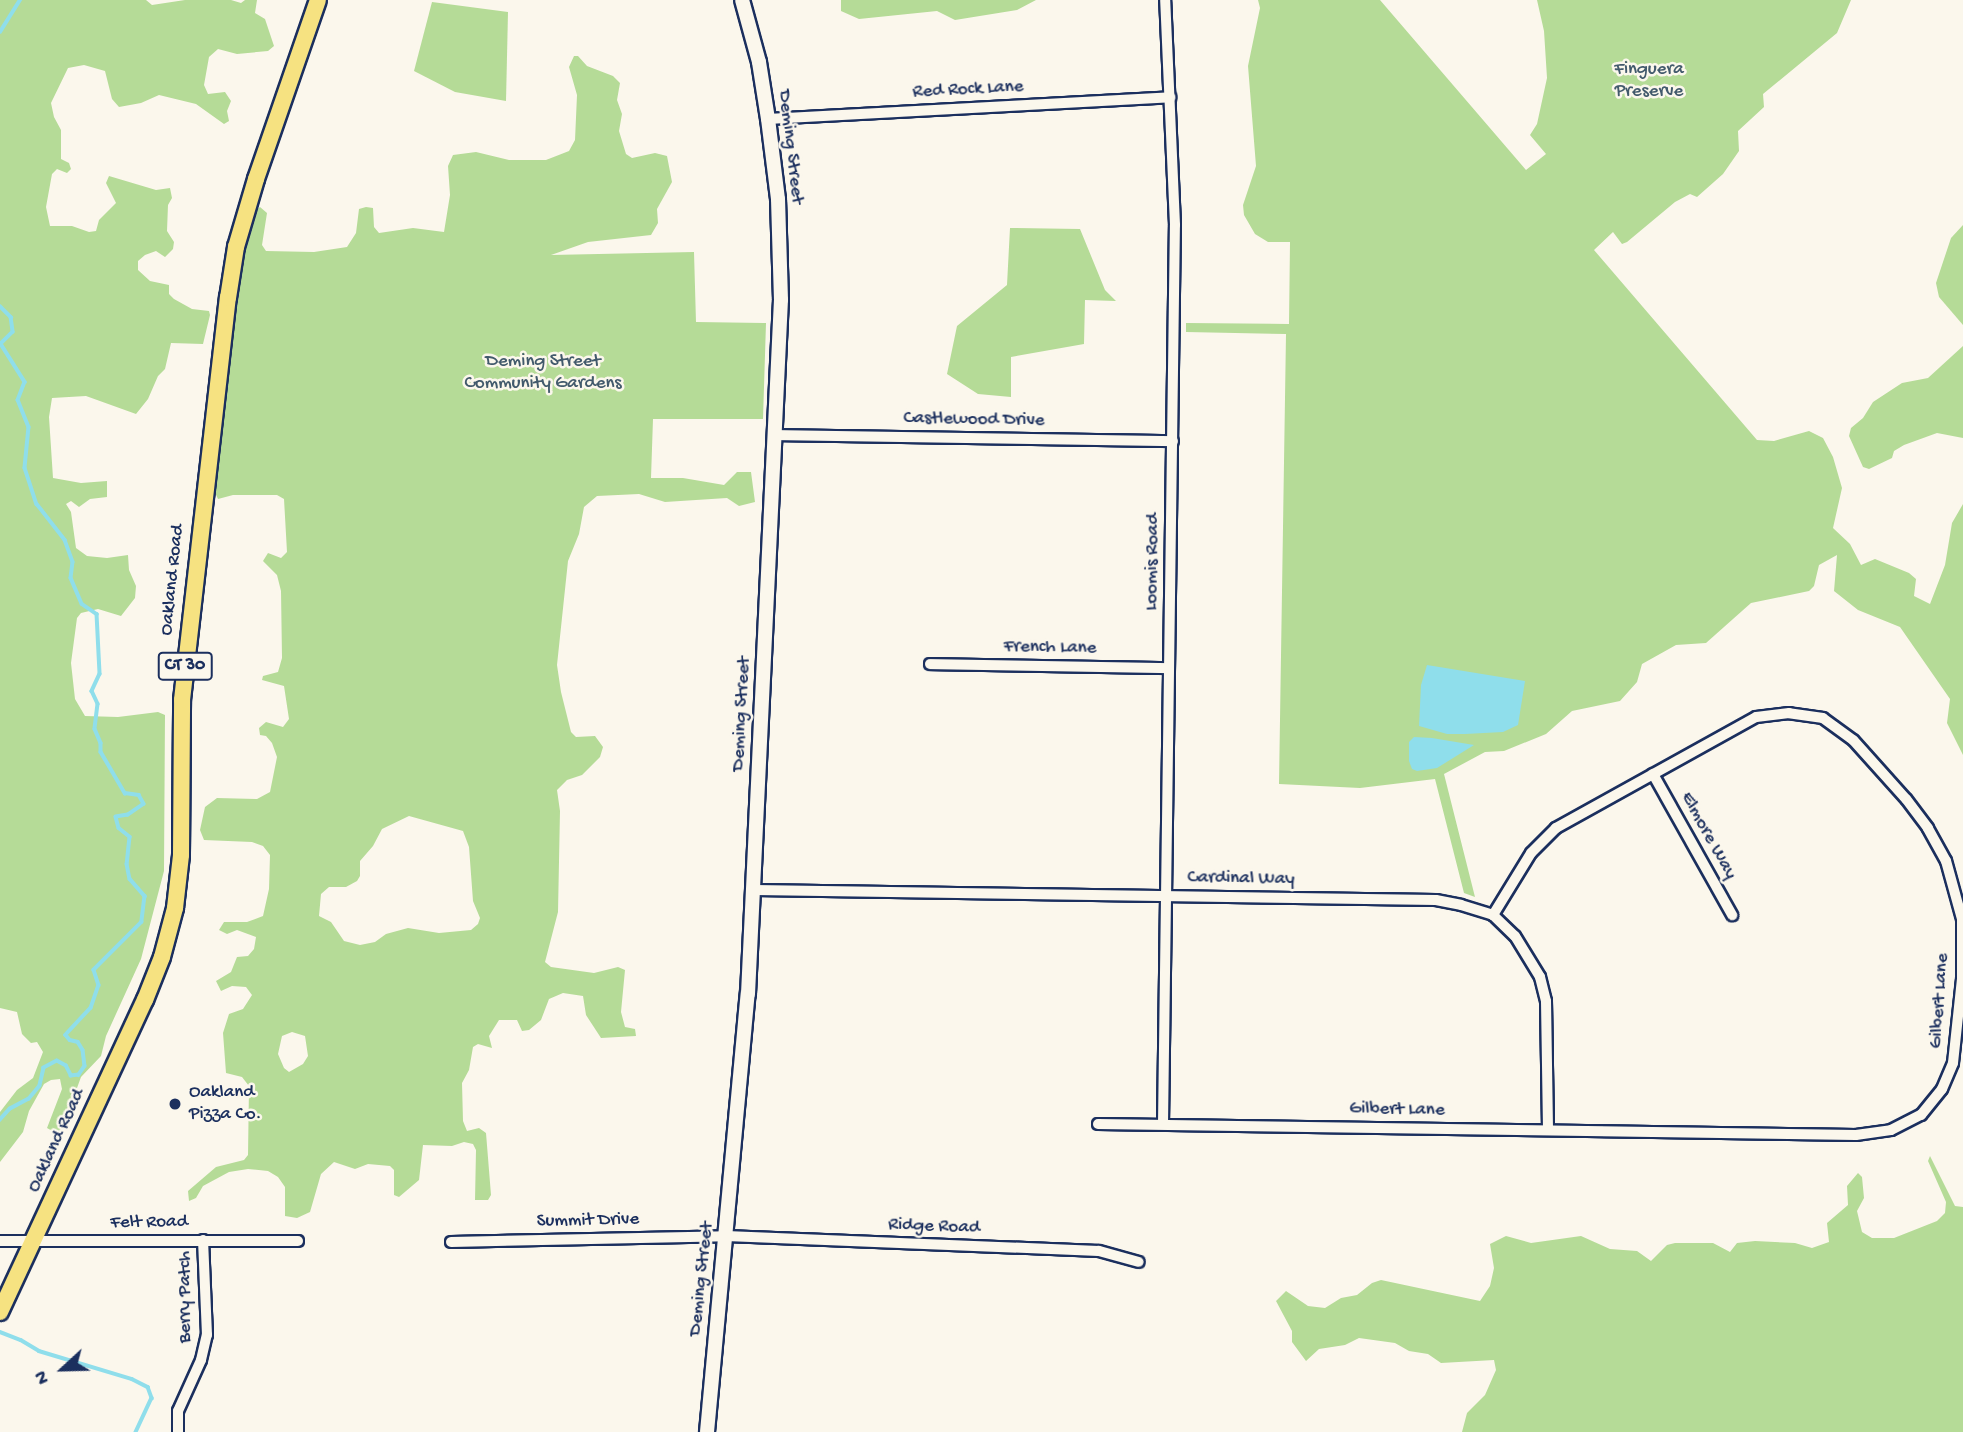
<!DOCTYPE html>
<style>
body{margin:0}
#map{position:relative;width:1963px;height:1432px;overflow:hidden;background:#fbf7ec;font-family:"Gochi Hand",sans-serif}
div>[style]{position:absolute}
.green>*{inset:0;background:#b5db97}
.water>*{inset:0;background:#8fdeeb}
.stream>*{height:3.5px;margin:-1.75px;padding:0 1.75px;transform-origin:1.75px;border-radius:1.75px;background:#8fdeeb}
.roads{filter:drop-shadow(2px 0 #1b2f5e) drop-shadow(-2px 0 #1b2f5e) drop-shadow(0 2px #1b2f5e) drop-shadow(0 -2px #1b2f5e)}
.street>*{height:10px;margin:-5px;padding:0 5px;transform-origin:5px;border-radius:5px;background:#fbf7ec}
.secondary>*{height:14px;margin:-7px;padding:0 7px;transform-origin:7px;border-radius:7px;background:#fbf7ec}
.primary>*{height:16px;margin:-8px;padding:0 8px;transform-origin:8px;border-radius:8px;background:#f6e281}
.dots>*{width:19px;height:19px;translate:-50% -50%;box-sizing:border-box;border:4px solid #fbf7ec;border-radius:50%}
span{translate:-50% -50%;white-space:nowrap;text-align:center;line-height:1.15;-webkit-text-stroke:5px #fbf7ec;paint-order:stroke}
.shield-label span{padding:2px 5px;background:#fbf7ec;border:2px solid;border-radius:5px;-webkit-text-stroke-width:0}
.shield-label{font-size:18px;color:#1b2f5e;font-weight:700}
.park-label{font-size:19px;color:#425a6c}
.street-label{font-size:19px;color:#1b2f5e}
.poi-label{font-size:19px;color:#1b2f5e}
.left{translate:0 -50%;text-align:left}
.north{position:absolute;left:28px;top:1334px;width:70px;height:70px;-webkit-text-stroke:5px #fbf7ec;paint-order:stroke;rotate:248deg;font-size:19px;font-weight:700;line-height:28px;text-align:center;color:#1b2f5e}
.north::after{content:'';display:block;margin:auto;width:24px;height:32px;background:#1b2f5e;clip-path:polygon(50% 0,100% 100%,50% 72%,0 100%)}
</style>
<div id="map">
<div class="green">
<i style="clip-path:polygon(0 0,146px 0,152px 5px,185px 0,231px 0,241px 3px,245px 0,257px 0,255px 13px,265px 19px,274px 46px,268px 51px,237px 54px,218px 49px,209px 57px,204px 85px,208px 94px,225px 92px,231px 101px,227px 111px,229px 121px,224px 124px,196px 104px,159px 95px,141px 103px,119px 107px,112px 99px,105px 71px,84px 65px,68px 68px,51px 103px,54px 117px,61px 130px,61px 159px,69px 163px,71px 169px,67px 173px,57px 169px,52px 174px,46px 207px,50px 226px,72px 226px,89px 232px,96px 231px,99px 220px,116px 203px,106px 183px,109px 176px,156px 190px,170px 188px,172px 198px,168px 205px,167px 231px,174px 242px,173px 249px,165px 257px,156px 251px,145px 255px,138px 261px,138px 270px,150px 281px,169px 285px,169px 294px,174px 299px,192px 309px,209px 311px,210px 315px,203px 344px,171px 343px,165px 369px,158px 376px,148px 399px,136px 414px,86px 396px,52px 398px,49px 417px,53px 478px,81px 483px,107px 481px,107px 497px,90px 499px,79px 507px,71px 501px,66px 504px,71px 512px,76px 548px,87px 556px,107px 558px,128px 555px,129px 570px,136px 586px,135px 598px,121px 616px,98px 609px,81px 613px,77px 618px,71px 663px,75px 699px,85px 716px,118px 717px,158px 712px,165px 715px,164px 871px,141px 959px,106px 1036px,101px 1056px,81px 1077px,69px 1110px,67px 1125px,56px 1133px,47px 1128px,62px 1089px,60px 1079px,51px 1080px,44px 1084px,29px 1111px,23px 1132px,0 1162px,0 1112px,17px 1090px,33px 1078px,43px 1052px,37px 1042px,31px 1043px,22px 1034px,17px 1012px,0 1008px)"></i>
<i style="clip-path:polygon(841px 0,1036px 0,1017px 10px,955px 20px,937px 11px,859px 19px,841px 11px)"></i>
<i style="clip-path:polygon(1258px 0,1380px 0,1526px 170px,1546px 154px,1530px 135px,1537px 124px,1547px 78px,1544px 31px,1537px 0,1851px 0,1837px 33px,1763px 94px,1764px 107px,1738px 131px,1739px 151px,1723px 174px,1697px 197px,1690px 194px,1675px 202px,1627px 242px,1622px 244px,1613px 232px,1594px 250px,1757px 440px,1774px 441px,1809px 431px,1823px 438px,1833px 457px,1842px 488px,1833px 528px,1850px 544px,1861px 565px,1875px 559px,1909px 573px,1916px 579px,1914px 596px,1930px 604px,1945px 565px,1952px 523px,1963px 504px,1963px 755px,1947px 723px,1950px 699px,1900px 627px,1858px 610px,1834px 591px,1837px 555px,1819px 565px,1814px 586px,1809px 591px,1751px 603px,1706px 643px,1676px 645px,1642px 664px,1637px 682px,1620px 701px,1572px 711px,1546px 734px,1504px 751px,1485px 752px,1444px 774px,1475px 897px,1464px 893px,1435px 779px,1360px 788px,1279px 784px,1286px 334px,1186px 332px,1186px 323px,1289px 324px,1290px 242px,1268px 242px,1255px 234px,1244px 215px,1243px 205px,1256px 166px,1248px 66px,1260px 8px)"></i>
<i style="clip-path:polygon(432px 2px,508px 12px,506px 101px,455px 92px,414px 71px)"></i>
<i style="clip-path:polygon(evenodd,574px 56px,578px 56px,587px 66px,613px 76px,620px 83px,617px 100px,622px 114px,619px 131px,626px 154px,632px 158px,655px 153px,667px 156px,672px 182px,657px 209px,658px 223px,651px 235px,588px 242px,551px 255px,694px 252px,696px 322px,766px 323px,763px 419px,653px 419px,651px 478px,683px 478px,724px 485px,737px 472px,751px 472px,755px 502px,739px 506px,727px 498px,665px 502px,639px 494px,597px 496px,584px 507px,579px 534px,568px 561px,557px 665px,561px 692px,571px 732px,576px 737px,595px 736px,603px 747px,600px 757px,582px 775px,567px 780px,557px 790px,560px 811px,558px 912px,545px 962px,551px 967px,594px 973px,618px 967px,625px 970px,621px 1012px,625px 1027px,635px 1029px,636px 1036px,601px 1038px,586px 1015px,583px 996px,563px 993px,549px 999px,541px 1020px,529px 1030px,522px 1031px,517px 1020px,499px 1020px,489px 1036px,492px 1048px,478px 1044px,473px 1047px,469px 1070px,462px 1083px,463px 1121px,467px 1131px,479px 1128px,486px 1133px,491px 1195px,488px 1200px,475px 1200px,476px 1150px,473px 1144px,464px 1142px,452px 1146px,423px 1145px,419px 1180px,399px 1197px,394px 1195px,394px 1170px,390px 1166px,368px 1164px,355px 1169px,334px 1162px,321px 1174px,310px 1212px,297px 1218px,285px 1216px,285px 1187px,278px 1177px,268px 1171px,248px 1169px,229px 1172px,203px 1186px,196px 1198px,189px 1201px,188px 1191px,216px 1167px,244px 1160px,248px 1155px,249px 1086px,242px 1077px,226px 1073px,223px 1033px,229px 1014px,243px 1009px,252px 995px,246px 987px,232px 986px,221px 991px,216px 981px,231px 972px,237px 957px,248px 956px,254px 949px,256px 937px,237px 930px,227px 934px,219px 930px,224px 922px,247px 922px,263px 916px,269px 889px,270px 855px,263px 846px,252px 842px,204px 840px,200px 830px,205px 807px,217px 798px,257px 799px,270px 792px,277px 757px,272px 743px,266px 736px,260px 735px,259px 728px,266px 722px,283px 727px,289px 719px,284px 686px,262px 680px,263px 676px,278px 672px,282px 658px,281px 591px,277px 575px,263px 561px,268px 553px,281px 558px,287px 552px,284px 499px,277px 495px,233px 495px,218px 499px,213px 488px,239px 250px,254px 212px,260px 207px,267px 213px,262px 245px,266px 251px,314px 252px,347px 247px,356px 233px,359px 209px,366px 207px,373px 208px,374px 227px,379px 233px,413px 228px,444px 232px,450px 195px,448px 166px,453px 155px,476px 152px,509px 160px,546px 160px,569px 151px,575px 140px,577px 95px,569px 67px,574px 56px,409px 816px,463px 831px,469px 847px,473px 901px,480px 918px,478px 924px,471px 930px,439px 933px,408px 928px,386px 934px,375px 942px,360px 945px,344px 941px,331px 922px,319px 916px,321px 894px,329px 887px,346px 887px,357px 881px,360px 876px,360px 861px,373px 846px,382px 829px,409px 816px,574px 56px,292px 1032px,305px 1036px,308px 1056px,303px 1064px,289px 1072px,284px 1068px,278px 1054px,282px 1036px,292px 1032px)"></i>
<i style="clip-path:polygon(1963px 225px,1963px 325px,1939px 297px,1936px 283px,1951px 238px)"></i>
<i style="clip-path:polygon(1010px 228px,1080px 229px,1105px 290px,1116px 301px,1085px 300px,1084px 344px,1011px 357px,1011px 397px,978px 394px,947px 374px,957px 326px,1007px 285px)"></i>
<i style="clip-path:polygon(1963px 346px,1963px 438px,1937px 433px,1904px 445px,1894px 451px,1892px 458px,1869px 469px,1863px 467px,1849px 436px,1851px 428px,1863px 418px,1873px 402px,1902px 383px,1928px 378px)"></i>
<i style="clip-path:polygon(1930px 1156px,1955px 1206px,1963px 1207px,1963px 1432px,1462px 1432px,1467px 1413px,1485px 1395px,1496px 1370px,1494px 1360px,1441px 1363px,1428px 1354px,1409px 1351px,1395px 1343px,1359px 1338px,1345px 1345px,1319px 1349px,1306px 1361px,1292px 1342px,1292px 1331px,1276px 1301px,1286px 1291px,1308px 1306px,1325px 1308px,1341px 1298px,1357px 1295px,1372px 1283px,1381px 1280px,1480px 1301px,1490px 1286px,1494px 1268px,1490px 1244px,1506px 1236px,1531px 1243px,1581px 1236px,1610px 1249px,1637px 1251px,1651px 1261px,1667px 1245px,1675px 1243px,1713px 1243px,1730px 1252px,1737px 1243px,1755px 1241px,1795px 1243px,1812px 1248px,1829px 1242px,1827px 1223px,1848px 1205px,1847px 1186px,1858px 1173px,1862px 1177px,1864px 1198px,1857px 1211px,1862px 1232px,1872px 1238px,1894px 1238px,1937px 1221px,1945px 1213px,1946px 1202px,1928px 1161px)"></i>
</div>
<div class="water">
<i style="clip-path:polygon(1427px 665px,1525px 681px,1518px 725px,1503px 732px,1465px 734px,1447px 734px,1419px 726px,1421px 685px)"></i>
<i style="clip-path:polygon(1414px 737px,1432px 738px,1474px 745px,1437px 768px,1417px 771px,1412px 769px,1409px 761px,1409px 742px)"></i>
</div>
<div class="stream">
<i style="left:0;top:32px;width:38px;rotate:-58deg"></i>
<i style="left:0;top:306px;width:16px;rotate:45deg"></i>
<i style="left:11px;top:317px;width:15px;rotate:82deg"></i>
<i style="left:13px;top:332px;width:17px;rotate:135deg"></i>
<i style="left:1px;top:344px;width:45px;rotate:57.7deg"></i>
<i style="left:25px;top:382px;width:19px;rotate:111deg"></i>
<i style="left:18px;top:400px;width:29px;rotate:68deg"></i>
<i style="left:29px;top:427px;width:41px;rotate:95.6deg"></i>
<i style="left:25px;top:468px;width:38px;rotate:72deg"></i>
<i style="left:37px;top:504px;width:46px;rotate:52.1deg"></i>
<i style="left:65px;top:540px;width:23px;rotate:70deg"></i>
<i style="left:73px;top:562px;width:16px;rotate:97deg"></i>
<i style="left:71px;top:578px;width:28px;rotate:67deg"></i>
<i style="left:82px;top:604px;width:18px;rotate:34deg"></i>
<i style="left:97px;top:614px;width:60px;rotate:87.1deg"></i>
<i style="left:100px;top:674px;width:19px;rotate:115deg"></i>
<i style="left:92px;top:691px;width:14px;rotate:65deg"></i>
<i style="left:98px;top:704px;width:25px;rotate:97deg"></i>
<i style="left:95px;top:729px;width:15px;rotate:67deg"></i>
<i style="left:101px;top:743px;width:9px;rotate:90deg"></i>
<i style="left:101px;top:752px;width:48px;rotate:59.7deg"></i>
<i style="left:125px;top:793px;width:14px;rotate:8deg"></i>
<i style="left:139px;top:795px;width:10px;rotate:61deg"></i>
<i style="left:144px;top:804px;width:19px;rotate:145deg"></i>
<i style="left:128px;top:815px;width:12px;rotate:171deg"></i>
<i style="left:116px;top:817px;width:11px;rotate:75deg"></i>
<i style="left:119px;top:828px;width:14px;rotate:39deg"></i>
<i style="left:130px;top:837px;width:27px;rotate:96deg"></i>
<i style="left:127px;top:864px;width:15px;rotate:79deg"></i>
<i style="left:130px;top:879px;width:23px;rotate:49deg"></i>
<i style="left:145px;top:896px;width:26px;rotate:97deg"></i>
<i style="left:142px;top:922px;width:68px;rotate:135deg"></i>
<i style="left:94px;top:970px;width:16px;rotate:72deg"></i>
<i style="left:99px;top:985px;width:24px;rotate:109deg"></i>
<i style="left:91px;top:1008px;width:37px;rotate:133deg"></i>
<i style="left:66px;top:1035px;width:6px;rotate:51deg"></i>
<i style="left:70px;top:1040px;width:8px;rotate:14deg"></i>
<i style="left:78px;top:1042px;width:9px;rotate:58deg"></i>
<i style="left:83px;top:1050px;width:16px;rotate:83deg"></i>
<i style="left:85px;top:1066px;width:11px;rotate:124deg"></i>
<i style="left:79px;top:1075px;width:8px;rotate:173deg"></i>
<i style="left:71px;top:1076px;width:11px;rotate:-117deg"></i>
<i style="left:66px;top:1066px;width:10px;rotate:-151deg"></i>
<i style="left:57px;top:1061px;width:15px;rotate:152deg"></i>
<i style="left:44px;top:1068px;width:18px;rotate:103deg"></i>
<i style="left:40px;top:1086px;width:17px;rotate:130deg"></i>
<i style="left:29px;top:1099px;width:21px;rotate:152deg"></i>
<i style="left:10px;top:1109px;width:15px;rotate:132deg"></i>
<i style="left:0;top:1332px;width:22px;rotate:21deg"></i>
<i style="left:21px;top:1340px;width:21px;rotate:31deg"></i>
<i style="left:39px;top:1351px;width:97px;rotate:16.8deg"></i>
<i style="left:132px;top:1379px;width:18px;rotate:27deg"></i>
<i style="left:148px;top:1387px;width:12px;rotate:70deg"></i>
<i style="left:152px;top:1398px;width:38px;rotate:115deg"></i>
</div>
<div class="roads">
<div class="street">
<i style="left:768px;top:119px;width:403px;rotate:-3.1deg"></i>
<i style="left:776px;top:435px;width:397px;rotate:0.9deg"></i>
<i style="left:930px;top:664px;width:239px;rotate:1deg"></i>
<i style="left:1653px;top:774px;width:162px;rotate:60.7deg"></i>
<i style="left:755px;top:890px;width:681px;rotate:0.84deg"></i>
<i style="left:1436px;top:900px;width:25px;rotate:11deg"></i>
<i style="left:1461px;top:905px;width:34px;rotate:17deg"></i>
<i style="left:1493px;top:915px;width:30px;rotate:44deg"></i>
<i style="left:1515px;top:936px;width:48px;rotate:58.6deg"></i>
<i style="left:1540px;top:977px;width:25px;rotate:76deg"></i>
<i style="left:1546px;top:1001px;width:129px;rotate:89.1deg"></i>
<i style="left:1098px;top:1124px;width:758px;rotate:0.83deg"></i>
<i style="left:1856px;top:1135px;width:35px;rotate:-8deg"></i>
<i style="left:1891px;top:1130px;width:34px;rotate:-27deg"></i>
<i style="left:1921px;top:1115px;width:33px;rotate:-51deg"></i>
<i style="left:1942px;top:1089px;width:28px;rotate:-67deg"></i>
<i style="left:1953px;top:1063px;width:84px;rotate:-83.9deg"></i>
<i style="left:1962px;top:979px;width:60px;rotate:-90deg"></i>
<i style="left:1962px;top:919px;width:60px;rotate:-105.4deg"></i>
<i style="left:1946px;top:861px;width:38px;rotate:-119deg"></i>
<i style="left:1928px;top:828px;width:36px;rotate:-127deg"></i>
<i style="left:1906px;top:799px;width:79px;rotate:-131.9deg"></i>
<i style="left:1853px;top:740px;width:37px;rotate:-144deg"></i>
<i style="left:1823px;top:718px;width:34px;rotate:-172deg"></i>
<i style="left:1789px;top:713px;width:33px;rotate:173deg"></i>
<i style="left:1756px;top:717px;width:229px;rotate:151deg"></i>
<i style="left:1556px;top:828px;width:35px;rotate:135deg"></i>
<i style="left:1531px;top:853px;width:73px;rotate:121.5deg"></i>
<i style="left:1163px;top:1124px;width:899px;rotate:-89.24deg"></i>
<i style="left:1175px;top:225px;width:225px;rotate:-92.5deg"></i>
<i style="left:0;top:1241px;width:298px"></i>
<i style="left:451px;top:1242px;width:275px;rotate:-1.2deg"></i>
<i style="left:726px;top:1236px;width:373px;rotate:2.3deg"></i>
<i style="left:1099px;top:1251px;width:41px;rotate:15.4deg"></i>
<i style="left:178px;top:1432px;width:21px;rotate:-90deg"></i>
<i style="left:178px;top:1411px;width:56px;rotate:-65.7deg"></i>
<i style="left:201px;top:1360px;width:26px;rotate:-77deg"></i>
<i style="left:207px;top:1335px;width:95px;rotate:-92.4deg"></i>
</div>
<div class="secondary">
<i style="left:707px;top:1432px;width:440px;rotate:-84.7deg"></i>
<i style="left:748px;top:994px;width:695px;rotate:-87.28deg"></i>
<i style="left:781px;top:300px;width:101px;rotate:-91.7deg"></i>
<i style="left:778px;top:199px;width:81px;rotate:-97.1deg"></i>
<i style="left:768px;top:119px;width:58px;rotate:-99deg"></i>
<i style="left:759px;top:62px;width:64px;rotate:-105.3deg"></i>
</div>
<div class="primary">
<i style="left:0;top:1312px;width:344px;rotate:-65.1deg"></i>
<i style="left:145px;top:1000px;width:46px;rotate:-68.4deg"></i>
<i style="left:162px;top:957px;width:51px;rotate:-75.1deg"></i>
<i style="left:175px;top:908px;width:53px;rotate:-83.5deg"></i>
<i style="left:181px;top:855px;width:155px;rotate:-89.6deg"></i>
<i style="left:182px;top:700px;width:405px;rotate:-83.5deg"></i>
<i style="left:228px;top:298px;width:52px;rotate:-81.1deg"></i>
<i style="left:236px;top:247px;width:71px;rotate:-73.6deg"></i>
<i style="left:256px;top:179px;width:189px;rotate:-70.9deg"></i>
</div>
</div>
<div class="dots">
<i style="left:175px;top:1104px;background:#1b2f5e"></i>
</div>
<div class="shield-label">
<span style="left:185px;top:666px">CT 30</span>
</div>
<div class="park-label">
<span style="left:1649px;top:81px">Finguera<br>Preserve</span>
<span style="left:543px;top:373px">Deming Street<br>Community Gardens</span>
</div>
<div class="street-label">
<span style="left:968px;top:90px;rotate:-3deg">Red Rock Lane</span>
<span style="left:790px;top:147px;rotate:83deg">Deming Street</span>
<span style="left:974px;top:420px;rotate:1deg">Castlewood Drive</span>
<span style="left:1153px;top:562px;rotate:-89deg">Loomis Road</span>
<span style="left:173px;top:580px;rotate:-84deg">Oakland Road</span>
<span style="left:1050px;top:648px;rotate:1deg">French Lane</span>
<span style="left:742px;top:714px;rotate:-87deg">Deming Street</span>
<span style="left:1708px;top:836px;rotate:61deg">Elmore Way</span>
<span style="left:1241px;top:879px;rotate:1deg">Cardinal Way</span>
<span style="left:1940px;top:1001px;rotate:-86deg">Gilbert Lane</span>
<span style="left:1397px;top:1110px;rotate:1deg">Gilbert Lane</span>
<span style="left:57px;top:1141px;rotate:-65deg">Oakland Road</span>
<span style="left:588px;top:1221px;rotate:-1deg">Summit Drive</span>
<span style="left:149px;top:1223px;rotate:-1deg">Felt Road</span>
<span style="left:934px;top:1227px;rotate:2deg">Ridge Road</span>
<span style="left:702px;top:1279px;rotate:-84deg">Deming Street</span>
<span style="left:186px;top:1297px;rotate:-90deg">Berry Patch</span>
</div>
<div class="poi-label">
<span class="left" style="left:189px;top:1104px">Oakland<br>Pizza Co.</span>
</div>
<div class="north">N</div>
</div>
